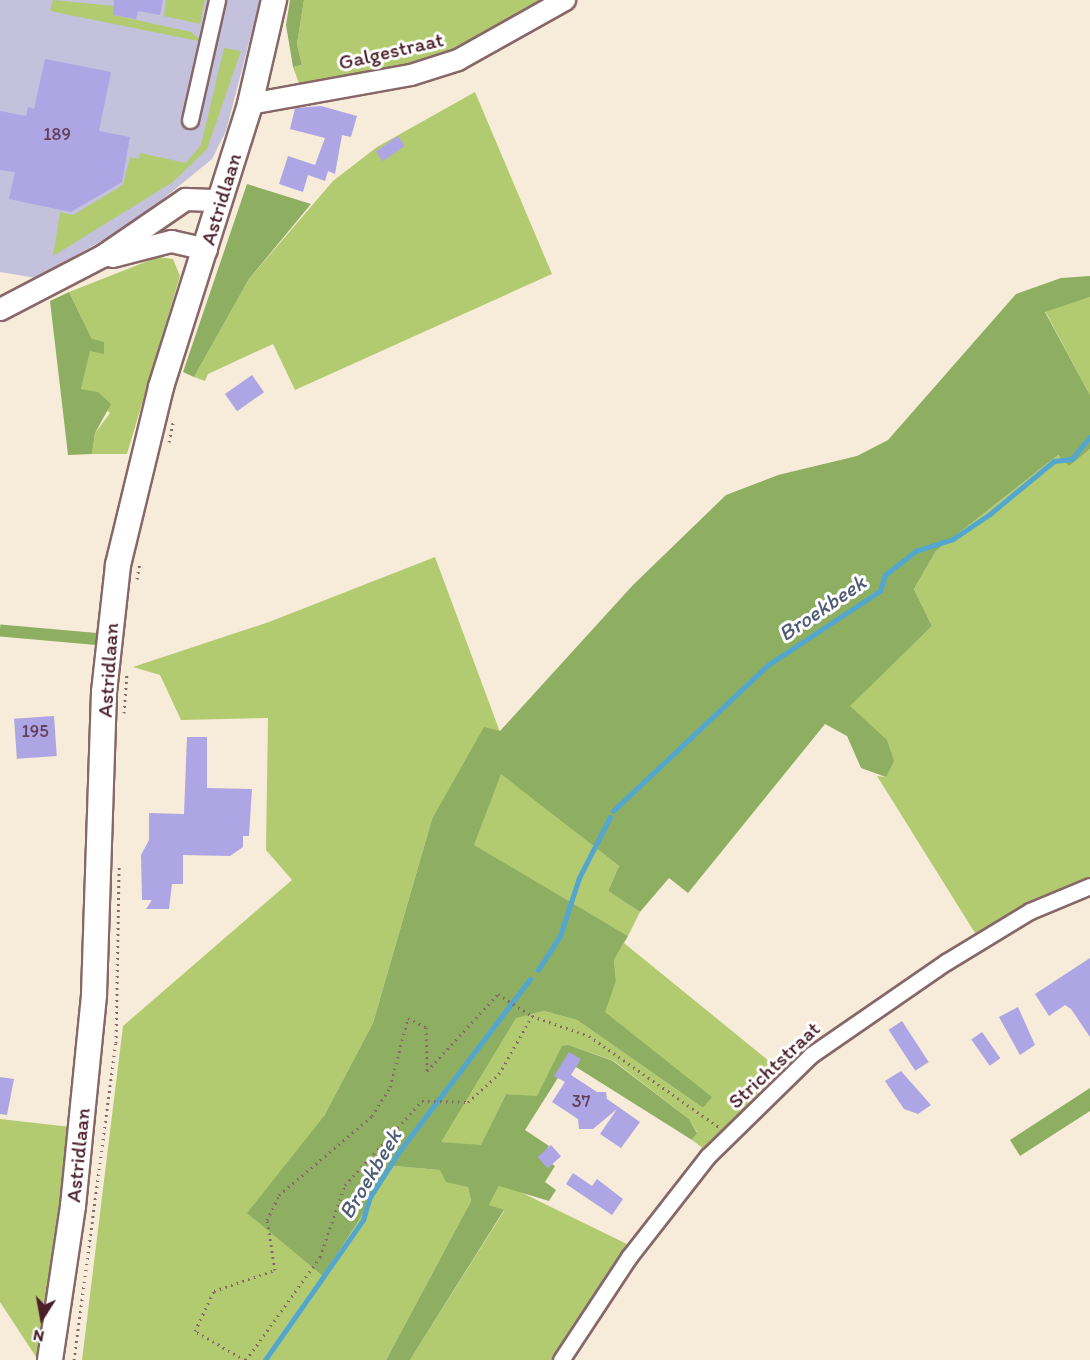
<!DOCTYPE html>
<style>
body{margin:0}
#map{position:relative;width:1090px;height:1360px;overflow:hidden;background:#f7ecd9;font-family:Itim,sans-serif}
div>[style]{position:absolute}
.industrial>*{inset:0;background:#c3c1db}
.green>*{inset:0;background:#b3cb70}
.forest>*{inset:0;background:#8eaf62;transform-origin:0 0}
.stream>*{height:4.5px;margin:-2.25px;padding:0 2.25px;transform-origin:2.25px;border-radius:2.25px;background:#53a6ce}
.building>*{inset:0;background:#ada5e4;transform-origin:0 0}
.path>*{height:3px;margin-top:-1.5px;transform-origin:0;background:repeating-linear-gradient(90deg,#876768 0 1.5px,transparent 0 6px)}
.roads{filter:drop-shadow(2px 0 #876768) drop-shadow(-2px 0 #876768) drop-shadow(0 2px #876768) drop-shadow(0 -2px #876768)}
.minor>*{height:15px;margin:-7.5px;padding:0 7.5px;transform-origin:7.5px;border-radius:7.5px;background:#fff}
.tertiary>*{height:20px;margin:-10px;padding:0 10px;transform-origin:10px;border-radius:10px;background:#fff}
.secondary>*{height:21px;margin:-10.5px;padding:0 10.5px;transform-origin:10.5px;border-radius:10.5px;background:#fff}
.primary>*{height:24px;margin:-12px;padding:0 12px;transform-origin:12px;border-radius:12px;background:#fff}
span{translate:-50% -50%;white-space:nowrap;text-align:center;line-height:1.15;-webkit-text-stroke:6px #fff;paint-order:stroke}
.number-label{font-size:18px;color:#634059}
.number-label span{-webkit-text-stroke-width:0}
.street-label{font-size:21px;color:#4a1f2b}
.water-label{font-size:22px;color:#4e5c74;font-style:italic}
.north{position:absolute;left:12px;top:1288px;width:60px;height:60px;-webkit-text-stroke:4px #fff;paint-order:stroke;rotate:191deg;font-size:16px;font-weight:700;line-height:24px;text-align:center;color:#4a1f2b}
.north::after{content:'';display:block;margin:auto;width:21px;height:27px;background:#4a1f2b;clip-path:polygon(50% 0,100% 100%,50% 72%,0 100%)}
</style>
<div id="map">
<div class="industrial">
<i style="clip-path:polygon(0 0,260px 0,226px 131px,212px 159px,135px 222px,36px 278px,0 272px)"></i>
</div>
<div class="green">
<i style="clip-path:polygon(53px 0,115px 6px,114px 15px,191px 32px,203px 42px,50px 11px)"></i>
<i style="clip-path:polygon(166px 0,205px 0,200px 24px,164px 16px)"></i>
<i style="clip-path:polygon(304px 0,551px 0,452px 56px,301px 89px,293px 67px,302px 65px,297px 44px)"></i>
<i style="clip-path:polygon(224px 48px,241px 51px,207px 149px,173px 182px,53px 256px,60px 212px,73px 215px,123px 185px,130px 157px,139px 159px,140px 153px,186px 163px,201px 145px)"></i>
<i style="clip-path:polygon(475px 92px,552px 274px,295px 390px,273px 344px,208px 374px,205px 381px,194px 377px,249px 279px,333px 181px,377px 147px)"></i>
<i style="clip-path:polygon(158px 257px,173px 259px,180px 276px,127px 454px,92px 454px,95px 433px,110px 413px,81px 389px,92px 339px,69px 292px)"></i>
<i style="clip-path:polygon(1090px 297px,1090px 395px,1045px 311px)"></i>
<i style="clip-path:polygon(1090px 449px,1090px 877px,975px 933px,877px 776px,886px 777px,849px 706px,932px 626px,914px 589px,936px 551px,1058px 455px,1069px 465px)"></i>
<i style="clip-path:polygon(435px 557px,500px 732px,432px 819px,373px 1023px,324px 1116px,323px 1276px,394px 1166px,441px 1170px,468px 1187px,471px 1201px,386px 1360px,82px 1360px,123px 1026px,292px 880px,266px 850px,268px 718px,181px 720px,160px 675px,133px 667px,269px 622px)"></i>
<i style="clip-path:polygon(501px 773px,619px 866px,608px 891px,640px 912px,628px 936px,473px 845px)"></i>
<i style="clip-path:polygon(624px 943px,780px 1070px,704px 1149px,692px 1140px,697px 1132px,689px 1119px,614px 1061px,569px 1045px,537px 1097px,506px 1094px,481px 1146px,440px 1142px,516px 1017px,544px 1011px,577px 1020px,703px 1108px,711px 1097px,604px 1012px,616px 981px,614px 960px)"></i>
<i style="clip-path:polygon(0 1119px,71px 1127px,38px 1360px,0 1302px)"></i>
<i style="clip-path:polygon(506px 1185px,629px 1245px,552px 1360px,410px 1360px,504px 1211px,489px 1205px,499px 1186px)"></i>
</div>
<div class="forest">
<i style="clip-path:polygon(290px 0,304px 0,297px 44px,302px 65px,293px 67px,286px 25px)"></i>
<i style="clip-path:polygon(247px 184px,311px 204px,249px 279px,194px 377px,183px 372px)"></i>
<i style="clip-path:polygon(1090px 276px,1090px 297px,1045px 312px,1090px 395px,1090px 449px,1069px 466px,1058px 455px,936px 551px,914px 589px,932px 626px,850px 706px,887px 740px,894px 761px,886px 777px,861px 768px,847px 736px,825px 724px,688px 893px,669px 878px,640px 912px,608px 891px,619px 866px,501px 774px,474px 845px,628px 936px,614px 960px,616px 981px,605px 1012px,712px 1097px,703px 1108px,577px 1020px,544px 1011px,516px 1018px,441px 1142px,481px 1145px,506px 1094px,537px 1096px,562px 1046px,569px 1045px,613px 1061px,689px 1119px,697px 1133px,692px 1140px,568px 1062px,525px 1130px,549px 1146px,542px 1157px,555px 1166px,545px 1182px,556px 1190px,549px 1201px,499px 1186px,489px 1205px,504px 1210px,410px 1360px,386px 1360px,471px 1201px,468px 1187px,446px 1182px,440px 1170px,394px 1166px,323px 1276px,247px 1213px,324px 1116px,373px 1023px,432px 819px,484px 727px,500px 731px,633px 585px,726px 495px,778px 475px,857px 456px,888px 440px,1016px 294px,1061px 278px)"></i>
<i style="clip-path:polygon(69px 292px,92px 339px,104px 342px,104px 354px,90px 351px,81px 389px,98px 392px,111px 404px,95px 433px,92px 454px,68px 455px,50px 301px)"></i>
<i style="left:97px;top:633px;width:12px;height:97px;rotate:95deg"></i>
<i style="clip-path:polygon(1090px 1088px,1090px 1111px,1020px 1156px,1010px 1140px)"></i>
</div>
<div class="stream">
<i style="left:613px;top:811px;width:213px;rotate:-43.3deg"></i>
<i style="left:768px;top:665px;width:134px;rotate:-33.5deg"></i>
<i style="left:880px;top:591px;width:17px;rotate:-73deg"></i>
<i style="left:885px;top:575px;width:39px;rotate:-38deg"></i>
<i style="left:916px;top:551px;width:39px;rotate:-18deg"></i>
<i style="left:953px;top:539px;width:45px;rotate:-34deg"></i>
<i style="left:990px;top:514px;width:83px;rotate:-39.6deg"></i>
<i style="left:1054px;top:461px;width:18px;rotate:-6deg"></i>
<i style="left:1072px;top:459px;width:28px;rotate:-51deg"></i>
<i style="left:538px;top:970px;width:40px;rotate:-57.1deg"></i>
<i style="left:560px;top:936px;width:61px;rotate:-71.9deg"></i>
<i style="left:579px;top:878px;width:68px;rotate:-63.1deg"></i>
<i style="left:265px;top:1360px;width:171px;rotate:-55deg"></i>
<i style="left:363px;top:1220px;width:24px;rotate:-73deg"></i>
<i style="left:370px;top:1197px;width:52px;rotate:-57.5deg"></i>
<i style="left:398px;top:1153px;width:218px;rotate:-52.8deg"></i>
</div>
<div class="building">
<i style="clip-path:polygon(114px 0,163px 0,160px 15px,138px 11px,136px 19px,113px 15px)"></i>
<i style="clip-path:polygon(45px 59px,111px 72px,99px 131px,130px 137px,122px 182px,71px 212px,9px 199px,15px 172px,0 170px,0 111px,26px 116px,28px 107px,34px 109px)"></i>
<i style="clip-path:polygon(321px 106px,357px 116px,351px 137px,342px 135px,335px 174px,328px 171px,325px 181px,308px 175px,303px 192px,279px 184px,288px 156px,315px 165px,325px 138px,290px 129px,295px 108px)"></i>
<i style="left:398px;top:136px;width:12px;height:27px;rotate:55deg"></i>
<i style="left:252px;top:375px;width:21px;height:33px;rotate:55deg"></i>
<i style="left:54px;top:716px;width:40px;height:40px;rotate:86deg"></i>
<i style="clip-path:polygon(187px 737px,207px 737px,207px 788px,252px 789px,249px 836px,243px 836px,243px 847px,230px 856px,183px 855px,183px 884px,172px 884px,169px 909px,146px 909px,152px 900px,142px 900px,141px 855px,149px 840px,149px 813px,184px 814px)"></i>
<i style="clip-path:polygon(1090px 958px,1090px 1037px,1071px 1009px,1065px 1005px,1049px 1016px,1035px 994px)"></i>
<i style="clip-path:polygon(1018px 1007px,1035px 1045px,1020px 1055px,999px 1017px)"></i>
<i style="left:902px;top:1021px;width:49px;height:16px;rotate:57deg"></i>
<i style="left:982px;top:1032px;width:32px;height:13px;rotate:55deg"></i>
<i style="clip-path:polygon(569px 1052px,581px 1059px,571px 1075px,597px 1092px,606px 1092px,607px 1099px,640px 1122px,621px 1148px,600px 1134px,617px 1109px,593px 1129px,579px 1129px,578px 1119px,552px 1102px,565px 1082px,554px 1076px)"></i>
<i style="clip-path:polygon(901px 1071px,931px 1105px,918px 1114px,904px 1109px,885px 1081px)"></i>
<i style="clip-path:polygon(0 1077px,14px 1079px,7px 1115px,0 1114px)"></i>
<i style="left:551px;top:1145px;width:15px;height:18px;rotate:48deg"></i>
<i style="clip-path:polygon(573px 1173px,592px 1186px,597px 1179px,623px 1199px,612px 1215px,566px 1184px)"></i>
</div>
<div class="path">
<i style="left:169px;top:442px;width:24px;rotate:-78deg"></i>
<i style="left:137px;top:579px;width:17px;rotate:-80deg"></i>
<i style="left:124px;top:713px;width:41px;rotate:-85.8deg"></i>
<i style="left:74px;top:1360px;width:320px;rotate:-82.5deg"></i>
<i style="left:116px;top:1043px;width:176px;rotate:-89deg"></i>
<i style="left:245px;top:1360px;width:58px;rotate:-149.9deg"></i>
<i style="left:195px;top:1331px;width:44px;rotate:-64.6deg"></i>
<i style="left:214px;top:1291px;width:65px;rotate:-19deg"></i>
<i style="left:275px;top:1270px;width:51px;rotate:-99.1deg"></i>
<i style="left:267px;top:1220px;width:28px;rotate:-64deg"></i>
<i style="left:279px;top:1195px;width:122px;rotate:-40.3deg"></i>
<i style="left:372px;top:1116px;width:34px;rotate:-58deg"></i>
<i style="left:390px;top:1087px;width:71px;rotate:-75.4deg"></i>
<i style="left:408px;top:1018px;width:20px;rotate:27deg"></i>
<i style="left:426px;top:1027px;width:44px;rotate:88.7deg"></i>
<i style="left:427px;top:1071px;width:105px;rotate:-47.3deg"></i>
<i style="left:498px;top:994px;width:40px;rotate:32.9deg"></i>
<i style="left:532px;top:1016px;width:60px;rotate:19.3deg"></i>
<i style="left:589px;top:1036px;width:159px;rotate:35deg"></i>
<i style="left:246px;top:1360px;width:127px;rotate:-54.3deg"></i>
<i style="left:320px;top:1257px;width:76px;rotate:-70.9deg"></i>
<i style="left:345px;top:1185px;width:114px;rotate:-47.5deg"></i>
<i style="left:422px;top:1101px;width:46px;rotate:1.2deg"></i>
<i style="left:468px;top:1102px;width:42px;rotate:-42.1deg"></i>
<i style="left:499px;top:1074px;width:67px;rotate:-60.4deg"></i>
</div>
<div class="roads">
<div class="minor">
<i style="left:190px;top:120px;width:123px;rotate:-77.3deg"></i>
<i style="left:561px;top:1360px;width:123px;rotate:-56.6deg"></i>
<i style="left:629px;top:1257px;width:128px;rotate:-52deg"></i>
<i style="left:708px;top:1156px;width:144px;rotate:-44.4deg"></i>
<i style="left:811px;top:1055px;width:164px;rotate:-34.6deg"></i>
<i style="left:946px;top:962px;width:98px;rotate:-31.3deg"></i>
<i style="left:1030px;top:911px;width:65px;rotate:-22.6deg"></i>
</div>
<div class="tertiary">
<i style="left:250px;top:104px;width:164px;rotate:-10.2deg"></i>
<i style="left:411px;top:75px;width:49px;rotate:-17.7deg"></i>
<i style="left:458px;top:60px;width:123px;rotate:-29.3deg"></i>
</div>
<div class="secondary">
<i style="left:112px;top:256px;width:61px;rotate:-14.3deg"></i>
<i style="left:171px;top:241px;width:36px;rotate:13deg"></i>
<i style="left:0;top:309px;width:115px;rotate:-27.5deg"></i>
<i style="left:102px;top:256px;width:101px;rotate:-34.5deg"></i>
<i style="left:185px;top:199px;width:35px;rotate:2deg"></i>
</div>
<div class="primary">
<i style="left:50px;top:1360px;width:156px;rotate:-81.5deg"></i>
<i style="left:73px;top:1206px;width:213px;rotate:-84.3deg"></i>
<i style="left:94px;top:994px;width:302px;rotate:-88.1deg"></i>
<i style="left:104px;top:692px;width:128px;rotate:-83.7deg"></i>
<i style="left:118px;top:565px;width:183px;rotate:-76.4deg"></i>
<i style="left:161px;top:387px;width:297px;rotate:-72.5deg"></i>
<i style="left:250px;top:104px;width:107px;rotate:-77deg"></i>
</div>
</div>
<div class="number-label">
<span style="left:57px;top:134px">189</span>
<span style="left:35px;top:731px">195</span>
<span style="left:581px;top:1101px">37</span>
</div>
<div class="street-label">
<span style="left:391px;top:51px;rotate:-13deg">Galgestraat</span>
<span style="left:221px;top:199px;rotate:-73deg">Astridlaan</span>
<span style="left:108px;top:670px;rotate:-86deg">Astridlaan</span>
<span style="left:774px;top:1065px;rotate:-43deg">Strichtstraat</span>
<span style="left:78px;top:1155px;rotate:-84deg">Astridlaan</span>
</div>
<div class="water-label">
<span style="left:822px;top:608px;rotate:-34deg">Broekbeek</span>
<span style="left:370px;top:1174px;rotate:-59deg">Broekbeek</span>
</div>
<div class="north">N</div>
</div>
